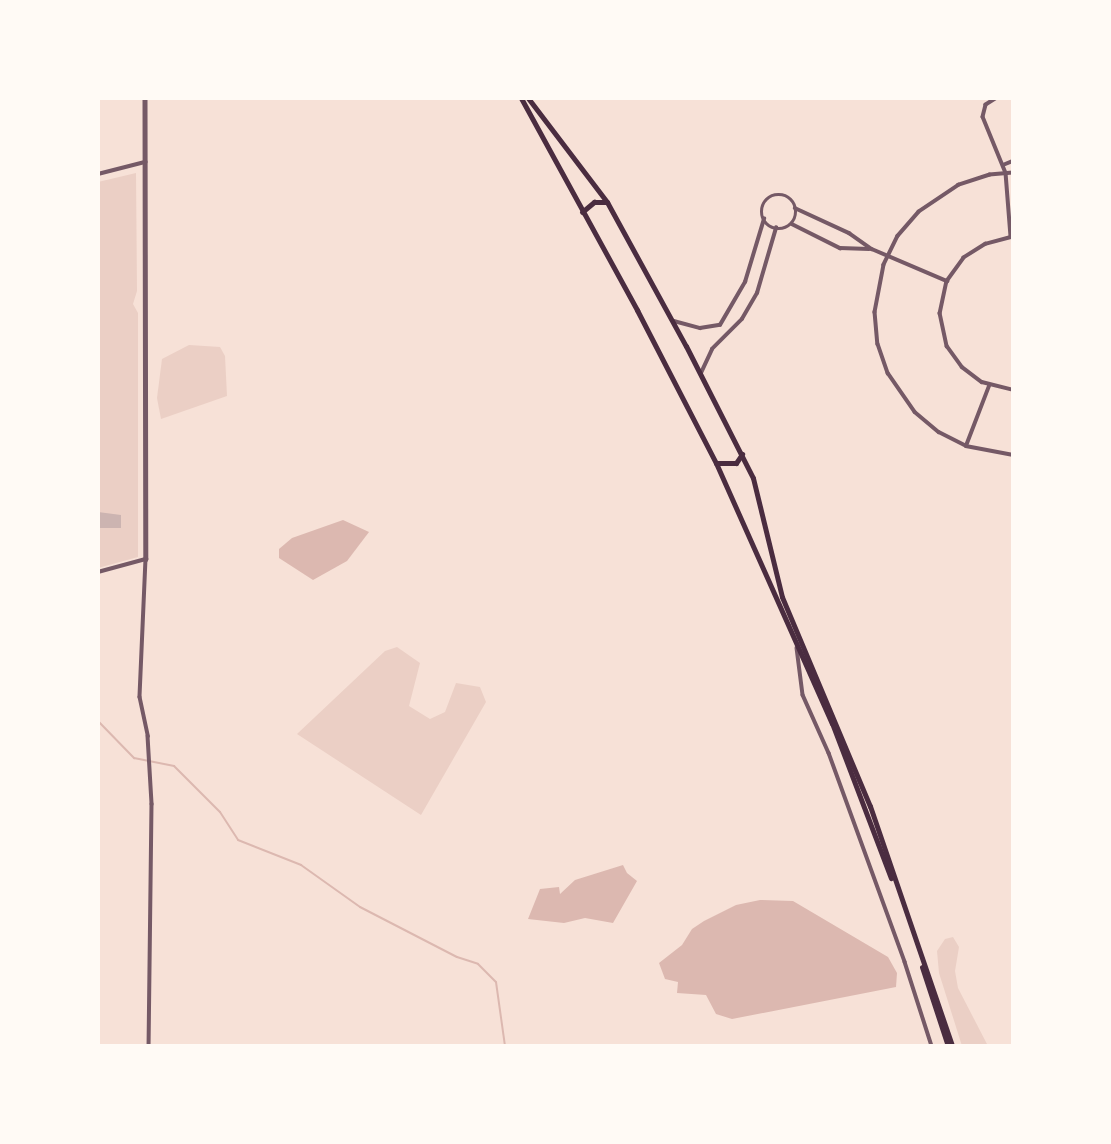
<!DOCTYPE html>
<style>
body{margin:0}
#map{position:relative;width:1111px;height:1144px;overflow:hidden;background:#f7e1d7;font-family:Montserrat,sans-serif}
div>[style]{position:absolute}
.green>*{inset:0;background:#ebcfc5}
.water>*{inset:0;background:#dcb8b0}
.stream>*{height:2px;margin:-1px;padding:0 1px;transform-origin:1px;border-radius:1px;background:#dcb8b0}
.building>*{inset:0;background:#ccb4b1}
.minor>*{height:3.5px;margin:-1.75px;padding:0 1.75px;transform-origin:1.75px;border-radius:1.75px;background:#755966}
.minor>.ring{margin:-1.75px;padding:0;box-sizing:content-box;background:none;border:3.5px solid #755966;border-radius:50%}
.tertiary>*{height:4.5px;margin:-2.25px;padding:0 2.25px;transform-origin:2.25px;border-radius:2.25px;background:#755966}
.trunk>*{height:5px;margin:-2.5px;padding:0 2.5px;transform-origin:2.5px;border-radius:2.5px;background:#4a2c40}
span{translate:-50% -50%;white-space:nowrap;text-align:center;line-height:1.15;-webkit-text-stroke:7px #fffaf5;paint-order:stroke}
.frame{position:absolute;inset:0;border:100px solid #fffaf5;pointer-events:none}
</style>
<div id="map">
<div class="green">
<i style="clip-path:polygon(136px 173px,137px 291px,133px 304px,138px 313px,138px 557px,98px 568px,98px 182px)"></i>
<i style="clip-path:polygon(189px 345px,220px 347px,225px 356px,227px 396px,161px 419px,157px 398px,162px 359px)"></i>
<i style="clip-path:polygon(397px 647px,420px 663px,409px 706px,430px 719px,445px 712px,456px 683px,480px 687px,486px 702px,421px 815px,297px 734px,385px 651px)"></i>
<i style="clip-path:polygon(953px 937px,959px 947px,955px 971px,958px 988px,988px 1046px,962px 1046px,939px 973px,937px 951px,945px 939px)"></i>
</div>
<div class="water">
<i style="clip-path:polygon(343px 520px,369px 532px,347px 561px,313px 580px,279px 558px,279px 549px,292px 538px)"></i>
<i style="clip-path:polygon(623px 865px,627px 873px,637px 881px,613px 923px,585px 918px,564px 923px,528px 919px,540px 889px,559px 887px,560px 894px,575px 880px)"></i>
<i style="clip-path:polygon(760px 900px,793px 901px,888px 957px,897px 973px,896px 987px,732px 1019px,716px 1014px,706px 995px,677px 993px,678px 982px,665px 979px,659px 963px,682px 945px,692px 929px,704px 921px,736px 905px)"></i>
</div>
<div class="stream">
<i style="left:98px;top:721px;width:52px;rotate:45.8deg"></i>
<i style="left:134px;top:758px;width:41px;rotate:11.3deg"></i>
<i style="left:174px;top:766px;width:65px;rotate:45deg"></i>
<i style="left:220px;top:812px;width:33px;rotate:57deg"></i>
<i style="left:238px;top:840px;width:68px;rotate:21.6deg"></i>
<i style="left:301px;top:865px;width:72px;rotate:35.4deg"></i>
<i style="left:360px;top:907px;width:109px;rotate:27.3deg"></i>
<i style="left:457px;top:957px;width:22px;rotate:18deg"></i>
<i style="left:478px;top:964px;width:25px;rotate:45deg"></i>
<i style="left:496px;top:982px;width:65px;rotate:82deg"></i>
</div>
<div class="building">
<i style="clip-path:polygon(98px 512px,121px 515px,121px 528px,98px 528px)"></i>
</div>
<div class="minor">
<i style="left:997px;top:98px;width:13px;rotate:148deg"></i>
<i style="left:986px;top:105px;width:12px;rotate:104deg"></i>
<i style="left:983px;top:117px;width:61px;rotate:67.7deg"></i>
<i style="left:1006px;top:173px;width:64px;rotate:85.5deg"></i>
<i style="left:1003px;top:165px;width:11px;rotate:-22deg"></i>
<i style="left:1013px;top:173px;width:23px;rotate:175deg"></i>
<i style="left:990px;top:175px;width:33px;rotate:162deg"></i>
<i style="left:959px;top:185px;width:48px;rotate:146deg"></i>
<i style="left:919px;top:212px;width:32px;rotate:131deg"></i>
<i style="left:898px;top:236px;width:32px;rotate:116deg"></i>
<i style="left:884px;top:265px;width:48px;rotate:100.8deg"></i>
<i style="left:875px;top:312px;width:32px;rotate:85deg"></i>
<i style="left:878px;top:344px;width:31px;rotate:71deg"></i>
<i style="left:888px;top:373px;width:47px;rotate:55.3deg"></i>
<i style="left:915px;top:412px;width:31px;rotate:40deg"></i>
<i style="left:939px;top:432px;width:30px;rotate:27deg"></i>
<i style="left:966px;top:446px;width:48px;rotate:10.8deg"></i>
<i style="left:98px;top:174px;width:49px;rotate:-14.3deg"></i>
<i class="ring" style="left:762px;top:195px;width:30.5px;height:30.5px"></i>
<i style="left:795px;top:208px;width:60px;rotate:24.8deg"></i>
<i style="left:849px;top:233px;width:28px;rotate:35deg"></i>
<i style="left:872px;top:249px;width:82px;rotate:23.1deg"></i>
<i style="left:792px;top:224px;width:54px;rotate:26.6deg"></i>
<i style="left:840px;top:248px;width:29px;rotate:2deg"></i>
<i style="left:1013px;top:237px;width:28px;rotate:165deg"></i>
<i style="left:986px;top:244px;width:26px;rotate:148deg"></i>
<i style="left:964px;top:258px;width:29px;rotate:126deg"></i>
<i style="left:947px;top:281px;width:33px;rotate:102deg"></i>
<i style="left:940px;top:313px;width:34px;rotate:78deg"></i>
<i style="left:947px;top:346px;width:26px;rotate:54deg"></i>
<i style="left:962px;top:367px;width:25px;rotate:37deg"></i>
<i style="left:982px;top:382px;width:32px;rotate:14deg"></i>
<i style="left:674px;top:321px;width:27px;rotate:15deg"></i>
<i style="left:700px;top:328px;width:20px;rotate:-9deg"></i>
<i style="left:720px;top:325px;width:50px;rotate:-59.8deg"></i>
<i style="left:745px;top:282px;width:66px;rotate:-73.2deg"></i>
<i style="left:701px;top:373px;width:26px;rotate:-65deg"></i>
<i style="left:712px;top:349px;width:42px;rotate:-45deg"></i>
<i style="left:742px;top:319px;width:30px;rotate:-60deg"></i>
<i style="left:757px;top:293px;width:68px;rotate:-73.7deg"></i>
<i style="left:966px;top:446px;width:64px;rotate:-69deg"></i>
<i style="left:98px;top:572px;width:50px;rotate:-15.2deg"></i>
<i style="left:146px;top:559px;width:138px;rotate:92.5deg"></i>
<i style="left:140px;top:697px;width:40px;rotate:78deg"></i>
<i style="left:148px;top:736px;width:68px;rotate:86.6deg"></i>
<i style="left:152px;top:804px;width:242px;rotate:90.7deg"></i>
<i style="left:797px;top:648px;width:47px;rotate:82.7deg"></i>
<i style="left:803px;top:695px;width:64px;rotate:65.9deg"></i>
<i style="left:829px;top:753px;width:222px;rotate:70deg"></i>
<i style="left:905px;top:962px;width:88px;rotate:72.2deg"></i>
</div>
<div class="tertiary">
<i style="left:145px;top:98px;width:461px;rotate:89.9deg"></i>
</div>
<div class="trunk">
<i style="left:521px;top:98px;width:242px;rotate:61.3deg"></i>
<i style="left:637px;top:310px;width:172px;rotate:62.7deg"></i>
<i style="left:716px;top:463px;width:285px;rotate:66deg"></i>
<i style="left:832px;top:723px;width:166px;rotate:69.2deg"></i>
<i style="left:528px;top:98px;width:131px;rotate:52.8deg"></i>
<i style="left:607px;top:202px;width:164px;rotate:61.3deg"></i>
<i style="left:686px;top:346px;width:148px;rotate:63.1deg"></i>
<i style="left:753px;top:478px;width:122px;rotate:76.3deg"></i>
<i style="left:782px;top:597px;width:227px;rotate:67.2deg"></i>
<i style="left:870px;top:806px;width:254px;rotate:71.1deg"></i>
<i style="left:582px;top:212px;width:16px;rotate:-40deg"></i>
<i style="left:594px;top:202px;width:12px"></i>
<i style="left:716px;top:463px;width:20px"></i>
<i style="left:736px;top:463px;width:11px;rotate:-56deg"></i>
<i style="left:922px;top:967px;width:83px;rotate:71.8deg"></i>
</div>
<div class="frame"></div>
</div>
